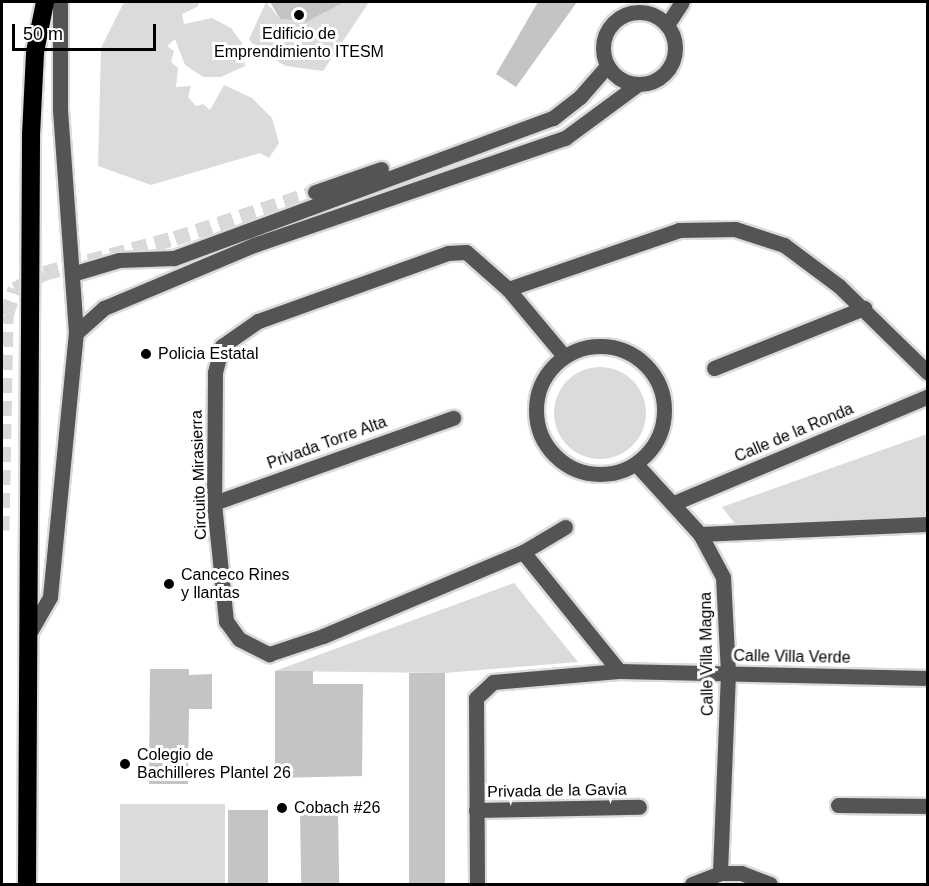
<!DOCTYPE html>
<style>
body{margin:0}
#map{position:relative;width:929px;height:886px;overflow:hidden;background:#fff;font-family:Arial,sans-serif}
div>[style]{position:absolute}
.green>*{inset:0;background:#dbdbdb;transform-origin:0 0}
.round{border-radius:50%}
.building>*{inset:0;background:#c4c4c4;transform-origin:0 0}
.minor-tunnel>*{height:15px;margin-top:-7.5px;transform-origin:0;background:repeating-linear-gradient(90deg,#d9d9d9 0 15px,transparent 0 23px)}
.roads{filter:drop-shadow(2px 0 #dbdbdb) drop-shadow(-2px 0 #dbdbdb) drop-shadow(0 2px #dbdbdb) drop-shadow(0 -2px #dbdbdb)}
.minor>*{height:15px;margin:-7.5px;padding:0 7.5px;transform-origin:7.5px;border-radius:7.5px;background:#545454}
.minor>.ring{margin:-7.5px;padding:0;box-sizing:content-box;background:none;border:15px solid #545454;border-radius:50%}
.highway>*{height:18px;margin:-9px;padding:0 9px;transform-origin:9px;border-radius:9px;background:#000}
.dots>*{width:16px;height:16px;translate:-50% -50%;box-sizing:border-box;border:3px solid #fff;border-radius:50%}
span{translate:-50% -50%;white-space:nowrap;text-align:center;line-height:1.15;-webkit-text-stroke:6px #fff;paint-order:stroke}
.poi-label{font-size:16px;color:#000}
.left{translate:0 -50%;text-align:left}
.street-label{font-size:16px;color:#000}
.frame{position:absolute;inset:0;border:3px solid #000;pointer-events:none}
.scale{position:absolute;left:12px;top:24px;width:144px;height:27px;box-sizing:border-box;border:3px solid #000;border-top:0;padding-left:8px;font-size:18px;line-height:21px;white-space:nowrap;color:#000;-webkit-text-stroke:4px #fff;paint-order:stroke}
</style>
<div id="map">
<div class="green">
<i style="clip-path:polygon(124px 2px,200px 2px,197px 7px,182px 14px,184px 24px,212px 18px,231px 28px,242px 43px,245px 66px,221px 77px,203px 77px,185px 65px,175px 39px,167px 46px,174px 51px,171px 62px,178px 68px,176px 87px,191px 86px,188px 97px,196px 106px,203px 104px,210px 110px,224px 85px,252px 98px,272px 118px,279px 143px,269px 158px,260px 153px,151px 185px,98px 166px,101px 48px)"></i>
<i style="clip-path:polygon(266px 2px,280px 19px,307px 22px,326px 12px,326px 2px,369px 2px,323px 71px,286px 66px,256px 49px,249px 39px)"></i>
<i class="round" style="left:554px;top:367px;width:92px;height:92px"></i>
<i style="clip-path:polygon(927px 434px,927px 517px,735px 524px,722px 507px)"></i>
<i style="clip-path:polygon(514px 583px,578px 662px,445px 673px,275px 671px)"></i>
<i style="left:120px;top:804px;width:105px;height:80px"></i>
</div>
<div class="building">
<i style="clip-path:polygon(270px 2px,344px 2px,307px 22px,280px 19px)"></i>
<i style="clip-path:polygon(538px 2px,577px 2px,516px 87px,496px 74px)"></i>
<i style="clip-path:polygon(150px 669px,189px 669px,189px 675px,212px 674px,212px 709px,189px 709px,188px 784px,149px 784px)"></i>
<i style="clip-path:polygon(275px 671px,313px 671px,313px 684px,363px 684px,362px 776px,275px 778px)"></i>
<i style="left:409px;top:673px;width:36px;height:212px"></i>
<i style="left:268px;top:810px;width:75px;height:40px;rotate:90deg"></i>
<i style="left:338px;top:812px;width:73px;height:38px;rotate:89deg"></i>
</div>
<div class="minor-tunnel">
<i style="left:2px;top:530px;width:215px;rotate:-88.9deg"></i>
<i style="left:6px;top:315px;width:28px;rotate:-71deg"></i>
<i style="left:15px;top:289px;width:33px;rotate:-29deg"></i>
<i style="left:44px;top:273px;width:136px;rotate:-15deg"></i>
<i style="left:175px;top:238px;width:147px;rotate:-18.2deg"></i>
</div>
<div class="roads">
<div class="minor">
<i class="ring" style="left:603px;top:12px;width:57px;height:57px"></i>
<i style="left:667px;top:25px;width:27px;rotate:-57deg"></i>
<i style="left:315px;top:192px;width:70px;rotate:-19.2deg"></i>
<i style="left:72px;top:274px;width:49px;rotate:-16.6deg"></i>
<i style="left:119px;top:260px;width:55px;rotate:-2.1deg"></i>
<i style="left:174px;top:258px;width:404px;rotate:-20.3deg"></i>
<i style="left:553px;top:118px;width:34px;rotate:-38deg"></i>
<i style="left:580px;top:97px;width:41px;rotate:-48.9deg"></i>
<i style="left:508px;top:289px;width:181px;rotate:-19deg"></i>
<i style="left:679px;top:230px;width:56px;rotate:-1deg"></i>
<i style="left:735px;top:229px;width:52px;rotate:18.1deg"></i>
<i style="left:784px;top:245px;width:69px;rotate:36.7deg"></i>
<i style="left:839px;top:286px;width:124px;rotate:44.3deg"></i>
<i style="left:76px;top:333px;width:38px;rotate:-42deg"></i>
<i style="left:104px;top:308px;width:163px;rotate:-22.8deg"></i>
<i style="left:254px;top:245px;width:329px;rotate:-19deg"></i>
<i style="left:565px;top:138px;width:89px;rotate:-36.4deg"></i>
<i class="ring" style="left:536px;top:346px;width:113px;height:113px"></i>
<i style="left:564px;top:356px;width:87px;rotate:-129.9deg"></i>
<i style="left:508px;top:289px;width:56px;rotate:-138.6deg"></i>
<i style="left:466px;top:252px;width:18px;rotate:177deg"></i>
<i style="left:448px;top:253px;width:202px;rotate:160.3deg"></i>
<i style="left:258px;top:321px;width:44px;rotate:145.2deg"></i>
<i style="left:222px;top:346px;width:28px;rotate:105deg"></i>
<i style="left:215px;top:373px;width:130px;rotate:90.4deg"></i>
<i style="left:214px;top:503px;width:119px;rotate:84.2deg"></i>
<i style="left:226px;top:621px;width:22px;rotate:54deg"></i>
<i style="left:239px;top:639px;width:34px;rotate:27deg"></i>
<i style="left:269px;top:654px;width:57px;rotate:-18.4deg"></i>
<i style="left:323px;top:636px;width:217px;rotate:-22.8deg"></i>
<i style="left:523px;top:552px;width:49px;rotate:-30.8deg"></i>
<i style="left:714px;top:368px;width:162px;rotate:-21.8deg"></i>
<i style="left:636px;top:464px;width:95px;rotate:47.6deg"></i>
<i style="left:700px;top:534px;width:49px;rotate:61.9deg"></i>
<i style="left:723px;top:577px;width:96px;rotate:87deg"></i>
<i style="left:728px;top:673px;width:200px;rotate:92.3deg"></i>
<i style="left:214px;top:503px;width:254px;rotate:-19.6deg"></i>
<i style="left:674px;top:503px;width:276px;rotate:-22.8deg"></i>
<i style="left:700px;top:534px;width:228px;rotate:-2.5deg"></i>
<i style="left:523px;top:552px;width:153px;rotate:51.1deg"></i>
<i style="left:27px;top:637px;width:46px;rotate:-60.1deg"></i>
<i style="left:50px;top:597px;width:265px;rotate:-84.4deg"></i>
<i style="left:76px;top:333px;width:225px;rotate:-94.1deg"></i>
<i style="left:60px;top:109px;width:107px;rotate:-90deg"></i>
<i style="left:838px;top:805px;width:90px;rotate:0.6deg"></i>
<i style="left:476px;top:810px;width:163px;rotate:-1.1deg"></i>
<i style="left:477px;top:884px;width:186px;rotate:-90.3deg"></i>
<i style="left:476px;top:698px;width:23px;rotate:-43deg"></i>
<i style="left:493px;top:682px;width:126px;rotate:-5deg"></i>
<i style="left:619px;top:671px;width:309px;rotate:1.3deg"></i>
<i style="left:692px;top:884px;width:30px;rotate:-21deg"></i>
<i style="left:720px;top:873px;width:21px"></i>
<i style="left:741px;top:873px;width:31px;rotate:21deg"></i>
</div>
<div class="highway">
<i style="left:27px;top:884px;width:749px;rotate:-89.69deg"></i>
<i style="left:31px;top:135px;width:83px;rotate:-87.2deg"></i>
<i style="left:35px;top:52px;width:51px;rotate:-78.7deg"></i>
</div>
</div>
<div class="dots">
<i style="left:299px;top:15px;background:#000"></i>
<i style="left:146px;top:354px;background:#000"></i>
<i style="left:169px;top:584px;background:#000"></i>
<i style="left:125px;top:764px;background:#000"></i>
<i style="left:282px;top:808px;background:#000"></i>
</div>
<div class="poi-label">
<span style="left:299px;top:43px">Edificio de<br>Emprendimiento ITESM</span>
<span class="left" style="left:158px;top:354px">Policia Estatal</span>
<span class="left" style="left:181px;top:584px">Canceco Rines<br>y llantas</span>
<span class="left" style="left:137px;top:764px">Colegio de<br>Bachilleres Plantel 26</span>
<span class="left" style="left:294px;top:808px">Cobach #26</span>
</div>
<div class="street-label">
<span style="left:794px;top:433px;rotate:-23deg">Calle de la Ronda</span>
<span style="left:327px;top:443px;rotate:-20deg">Privada Torre Alta</span>
<span style="left:199px;top:475px;rotate:-92deg">Circuito Mirasierra</span>
<span style="left:707px;top:654px;rotate:-91deg">Calle Villa Magna</span>
<span style="left:792px;top:657px;rotate:1deg">Calle Villa Verde</span>
<span style="left:557px;top:791px;rotate:-1deg">Privada de la Gavia</span>
</div>
<div class="frame"></div>
<div class="scale">50 m</div>
</div>
